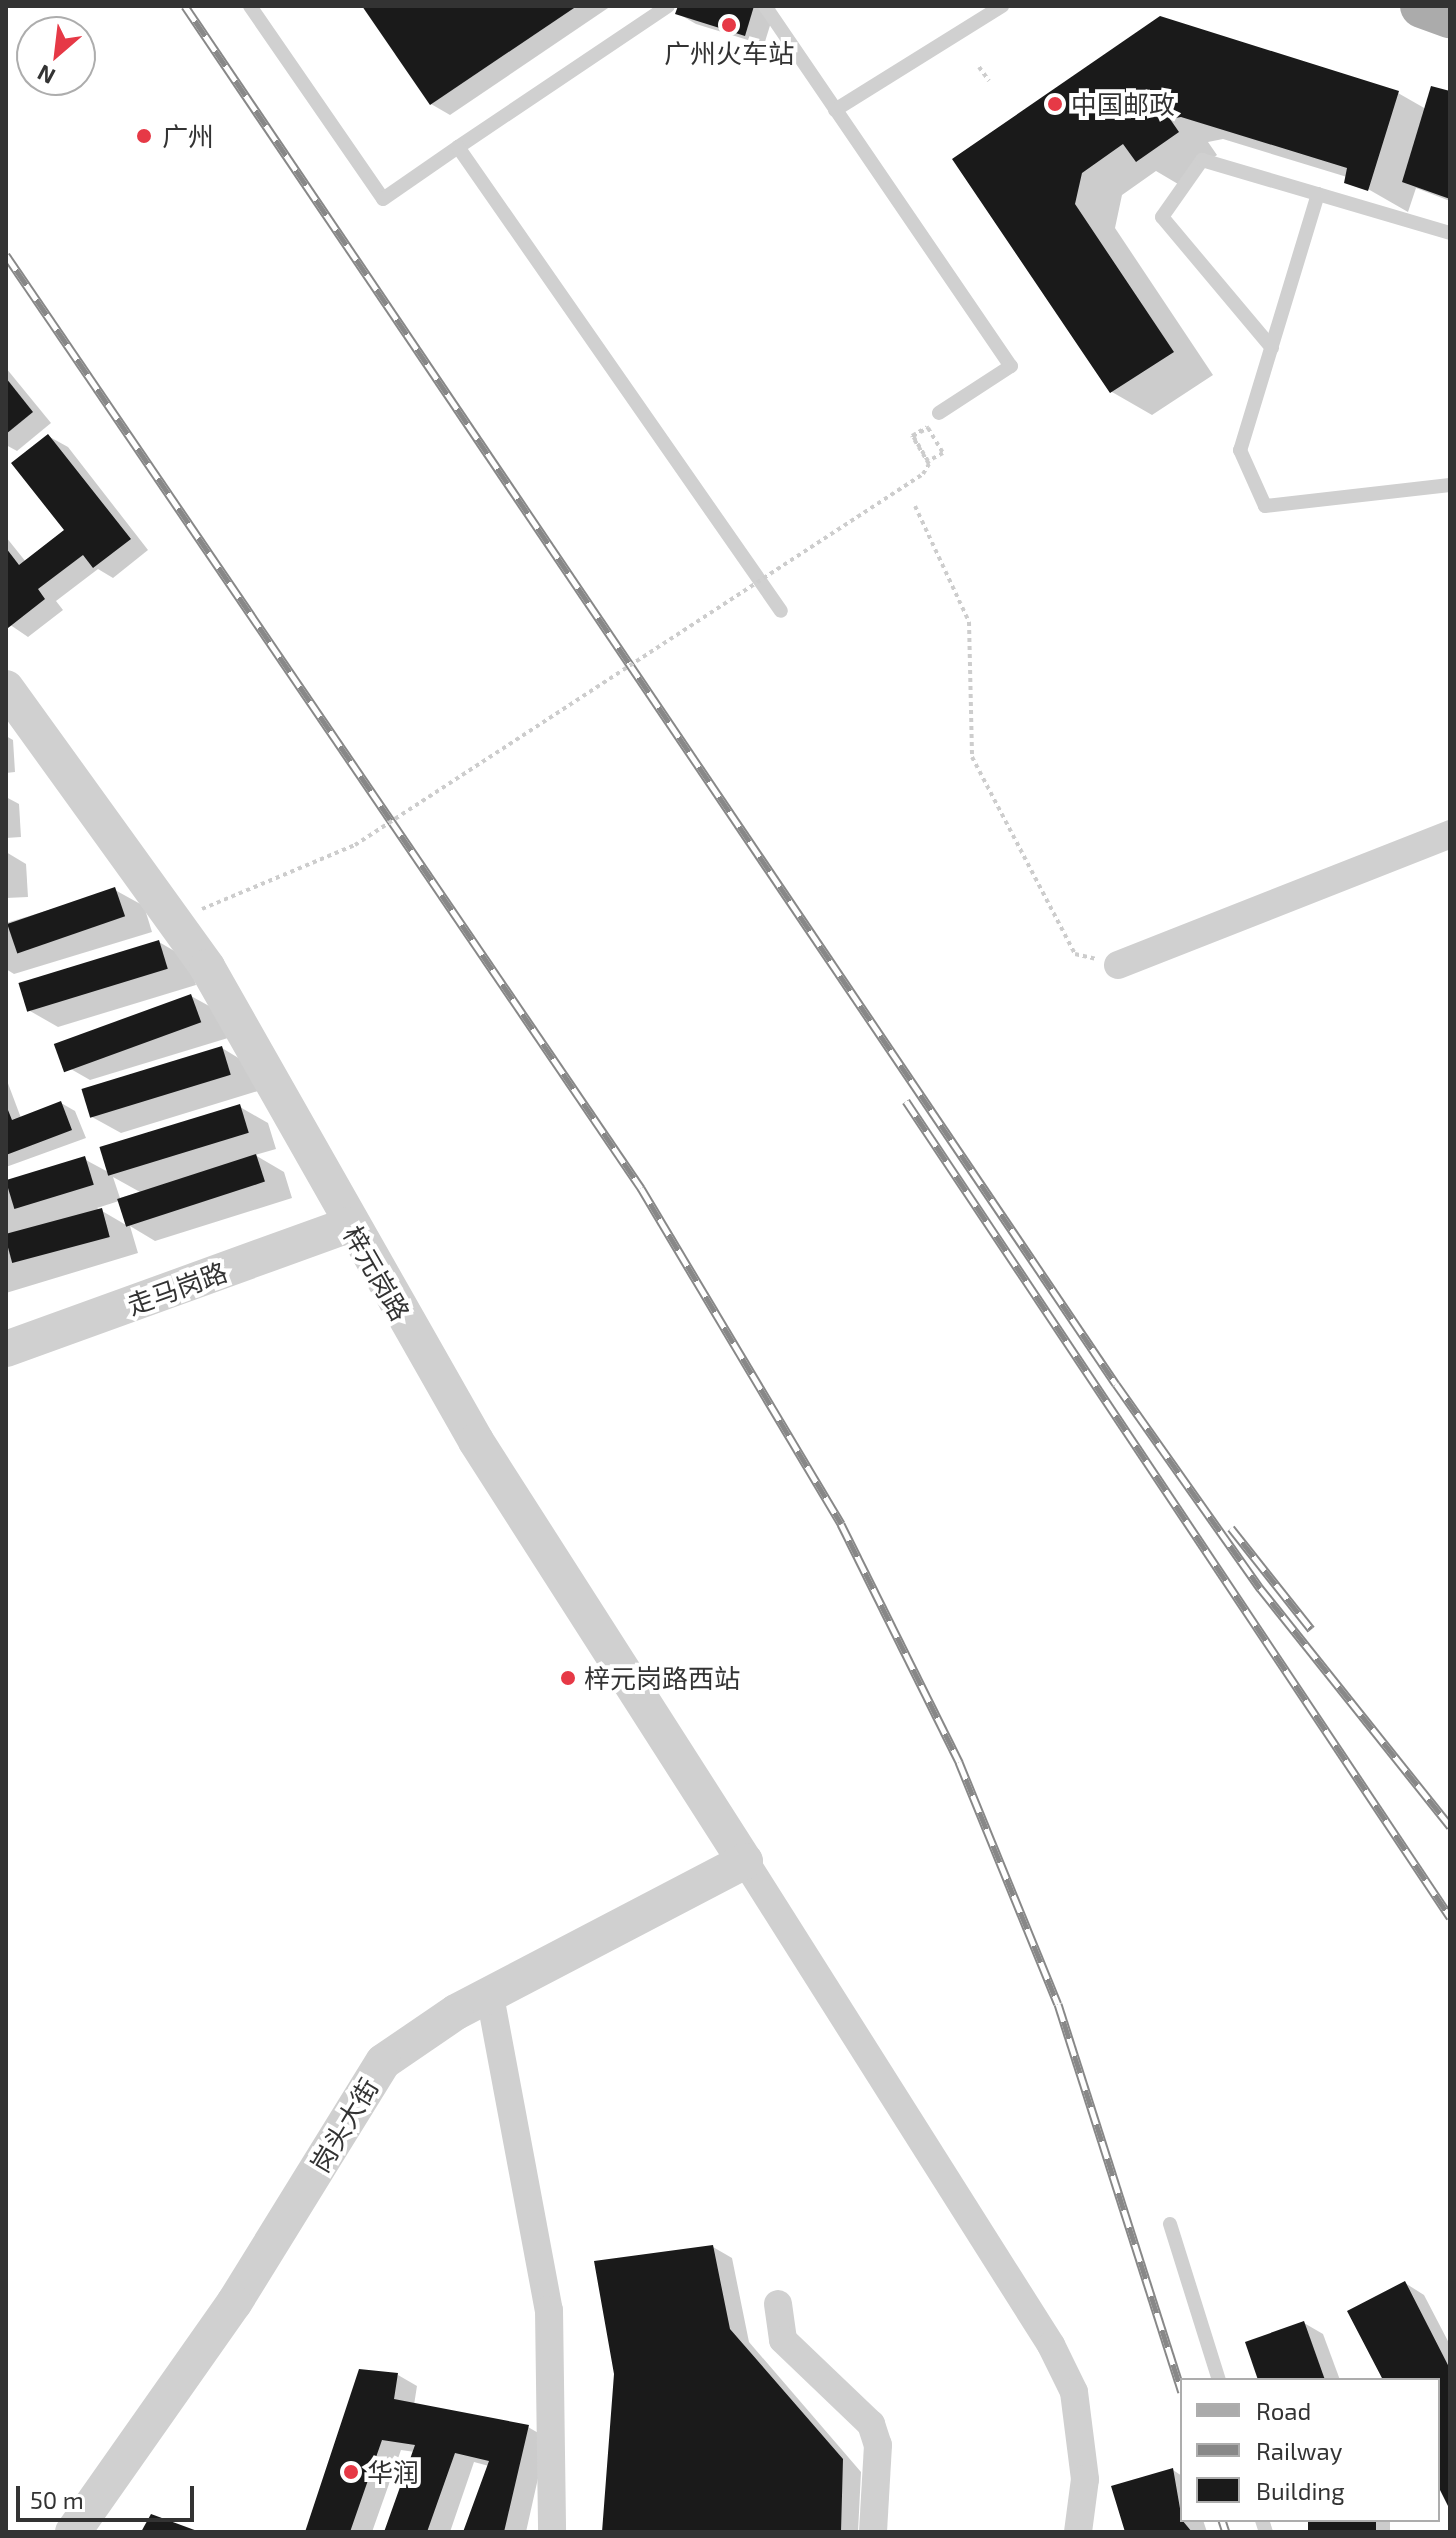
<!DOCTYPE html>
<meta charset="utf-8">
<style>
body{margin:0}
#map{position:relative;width:1456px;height:2538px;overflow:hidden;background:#fff;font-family:"Exo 2","Noto Sans SC",sans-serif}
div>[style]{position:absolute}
.shadow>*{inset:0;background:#0003;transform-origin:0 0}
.building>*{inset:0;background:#1a1a1a;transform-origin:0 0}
.path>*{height:4px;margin-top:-2px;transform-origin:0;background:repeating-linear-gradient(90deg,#cdcdcd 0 4px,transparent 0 8px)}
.service>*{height:14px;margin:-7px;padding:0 7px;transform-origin:7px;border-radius:7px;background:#d0d0d0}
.minor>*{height:28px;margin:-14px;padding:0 14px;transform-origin:14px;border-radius:14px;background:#d0d0d0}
.tertiary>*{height:36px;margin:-18px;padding:0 18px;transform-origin:18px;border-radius:18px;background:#d0d0d0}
.primary>*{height:44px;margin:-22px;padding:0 22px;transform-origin:22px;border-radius:22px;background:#ababab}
.rail>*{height:9px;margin-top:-4.5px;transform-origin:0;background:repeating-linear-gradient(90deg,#fff 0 18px,#888 0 36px);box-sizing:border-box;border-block:2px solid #888}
.path-bridge>*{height:4px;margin-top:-2px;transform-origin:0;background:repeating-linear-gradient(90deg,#cdcdcd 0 4px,transparent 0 8px)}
.dots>*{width:22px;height:22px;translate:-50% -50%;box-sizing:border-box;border:4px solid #fff;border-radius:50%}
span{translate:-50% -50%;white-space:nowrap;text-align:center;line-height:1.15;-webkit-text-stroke:8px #fff;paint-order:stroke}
.poi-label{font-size:26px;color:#333}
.left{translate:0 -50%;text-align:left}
.street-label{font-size:26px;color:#333}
.frame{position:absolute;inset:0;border:8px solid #333;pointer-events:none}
.legend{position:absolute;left:1180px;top:2378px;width:260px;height:144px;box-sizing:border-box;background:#fff;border:2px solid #adadad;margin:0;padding:10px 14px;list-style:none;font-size:24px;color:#333}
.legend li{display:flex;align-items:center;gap:16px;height:40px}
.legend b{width:40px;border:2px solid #adadad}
.north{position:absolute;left:16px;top:16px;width:80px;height:80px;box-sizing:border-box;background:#fff;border:2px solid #adadad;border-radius:50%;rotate:208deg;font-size:22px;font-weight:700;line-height:32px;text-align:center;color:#333}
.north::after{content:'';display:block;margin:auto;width:28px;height:36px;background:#e63946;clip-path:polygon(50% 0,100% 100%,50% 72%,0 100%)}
.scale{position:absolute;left:16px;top:2486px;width:178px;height:36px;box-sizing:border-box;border:4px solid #333;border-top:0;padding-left:10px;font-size:24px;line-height:28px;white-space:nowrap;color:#333;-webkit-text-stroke:6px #fff;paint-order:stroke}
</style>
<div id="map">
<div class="shadow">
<i style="clip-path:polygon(365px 6px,611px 6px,450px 115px,431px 104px)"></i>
<i style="clip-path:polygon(680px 6px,776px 6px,764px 45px,696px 24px,677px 13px)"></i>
<i style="clip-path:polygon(1160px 18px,1398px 93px,1426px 109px,1450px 93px,1450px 201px,1416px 188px,1408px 212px,1347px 177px,1223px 139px,1208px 142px,1217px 155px,1178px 184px,1156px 171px,1122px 195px,1115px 228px,1213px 375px,1152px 415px,1112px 392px,954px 160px)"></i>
<i style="clip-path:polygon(6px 368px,51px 423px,17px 451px,6px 445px)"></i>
<i style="clip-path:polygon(48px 436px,68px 447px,148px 550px,113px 578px,98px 569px,56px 601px,63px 610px,28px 637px,6px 622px,6px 537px,26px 562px,66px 531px)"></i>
<i style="clip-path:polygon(6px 736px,13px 740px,15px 772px,6px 773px)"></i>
<i style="clip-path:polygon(6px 797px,19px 804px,21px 837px,6px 838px)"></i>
<i style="clip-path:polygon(6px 852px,26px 864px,28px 897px,6px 898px)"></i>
<i style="clip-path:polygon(115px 890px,144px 906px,152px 932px,14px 974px,6px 969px,6px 923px)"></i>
<i style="clip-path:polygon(159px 942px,188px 959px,196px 985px,58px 1027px,30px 1011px)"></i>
<i style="clip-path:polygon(191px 996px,220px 1012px,228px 1038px,90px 1080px,62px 1064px)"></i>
<i style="clip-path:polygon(222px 1048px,250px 1065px,258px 1091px,121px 1133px,92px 1117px)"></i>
<i style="clip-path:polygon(6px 1078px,21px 1118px,61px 1103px,75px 1111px,86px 1138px,6px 1167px)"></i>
<i style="clip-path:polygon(evenodd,240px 1107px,268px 1123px,276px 1149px,255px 1155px,284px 1172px,292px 1198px,155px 1241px,130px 1226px,138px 1253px,6px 1293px,6px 1183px,84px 1159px,110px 1173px,240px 1107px,113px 1177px,140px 1192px,120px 1198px,113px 1177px,240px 1107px,119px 1201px,126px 1225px,97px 1208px,119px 1201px)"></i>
<i style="clip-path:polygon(713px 2247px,732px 2258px,749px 2342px,861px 2472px,858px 2532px,604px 2532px)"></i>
<i style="clip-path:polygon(1405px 2283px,1424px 2295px,1450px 2345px,1450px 2505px,1438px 2482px,1438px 2380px,1385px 2380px)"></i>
<i style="clip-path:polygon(1304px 2323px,1323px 2334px,1340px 2380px,1261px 2380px)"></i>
<i style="clip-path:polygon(398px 2375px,417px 2386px,414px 2405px,528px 2427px,547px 2438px,526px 2532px,465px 2532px,489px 2466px,474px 2462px,450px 2532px,386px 2532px,415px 2452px,401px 2450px,372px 2532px,307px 2532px)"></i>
<i style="clip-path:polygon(1173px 2470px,1182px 2476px,1182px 2520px,1203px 2520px,1207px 2532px,1127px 2532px)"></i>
<i style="left:1310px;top:2520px;width:80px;height:13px"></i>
</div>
<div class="building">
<i style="clip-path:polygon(362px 6px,577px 6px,430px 105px)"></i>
<i style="clip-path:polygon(678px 6px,754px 6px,745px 36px,675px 14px)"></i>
<i style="clip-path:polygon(1160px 16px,1399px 91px,1368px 191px,1344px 183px,1347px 168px,1181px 117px,1170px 119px,1179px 132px,1136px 162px,1123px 144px,1082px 173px,1075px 204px,1174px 352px,1110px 393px,952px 159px)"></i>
<i style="clip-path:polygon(1431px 86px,1450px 91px,1450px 199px,1402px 182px)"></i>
<i style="clip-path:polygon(6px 378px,33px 412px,6px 434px)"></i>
<i style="clip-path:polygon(48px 434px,131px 539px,93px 568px,83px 555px,38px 589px,45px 599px,8px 628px,6px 548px,19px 565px,64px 530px,11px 463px)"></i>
<i style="left:115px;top:887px;width:31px;height:114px;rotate:71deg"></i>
<i style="left:159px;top:940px;width:30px;height:147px;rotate:73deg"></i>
<i style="left:191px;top:994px;width:30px;height:146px;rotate:70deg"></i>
<i style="left:222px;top:1046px;width:30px;height:147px;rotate:73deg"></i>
<i style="clip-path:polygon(61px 1101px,72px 1130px,6px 1155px,6px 1105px,12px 1120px)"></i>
<i style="left:240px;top:1104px;width:30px;height:147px;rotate:73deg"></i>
<i style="left:256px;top:1154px;width:29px;height:146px;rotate:72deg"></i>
<i style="left:85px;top:1156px;width:30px;height:83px;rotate:73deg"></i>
<i style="left:102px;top:1208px;width:30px;height:101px;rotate:75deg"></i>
<i style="clip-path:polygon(713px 2245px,730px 2329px,843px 2459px,841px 2532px,602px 2532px,614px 2374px,594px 2261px)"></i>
<i style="clip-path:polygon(1405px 2281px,1450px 2369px,1450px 2510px,1438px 2486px,1438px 2380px,1383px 2380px,1347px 2311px)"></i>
<i style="clip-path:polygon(1304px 2321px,1325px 2380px,1258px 2380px,1245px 2342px)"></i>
<i style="clip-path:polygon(359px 2369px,398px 2373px,394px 2399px,529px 2425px,504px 2532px,463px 2532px,489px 2461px,455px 2453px,427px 2532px,384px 2532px,415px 2445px,382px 2440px,350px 2532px,305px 2532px)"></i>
<i style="clip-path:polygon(1173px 2468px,1182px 2520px,1192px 2532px,1125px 2532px,1111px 2486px)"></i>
<i style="clip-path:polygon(151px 2514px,200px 2532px,141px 2532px)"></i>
<i style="left:1308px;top:2520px;width:68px;height:13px"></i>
</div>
<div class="path">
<i style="left:979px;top:67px;width:17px;rotate:54deg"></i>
<i style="left:923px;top:474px;width:12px;rotate:-59deg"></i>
<i style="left:929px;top:464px;width:33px;rotate:-121deg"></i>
<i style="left:912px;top:436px;width:17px;rotate:-31deg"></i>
<i style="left:927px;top:427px;width:1px;rotate:45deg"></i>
<i style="left:928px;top:428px;width:29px;rotate:59deg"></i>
<i style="left:943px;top:453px;width:17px;rotate:152deg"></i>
<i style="left:928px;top:461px;width:29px;rotate:-121deg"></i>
<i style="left:913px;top:436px;width:17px;rotate:-28deg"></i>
<i style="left:928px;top:428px;width:1px;rotate:-45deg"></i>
<i style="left:915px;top:506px;width:128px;rotate:65deg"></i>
<i style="left:969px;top:622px;width:135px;rotate:88.7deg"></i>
<i style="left:972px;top:757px;width:222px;rotate:62.4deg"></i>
<i style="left:1075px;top:954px;width:22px;rotate:13deg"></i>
<i style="left:202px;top:909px;width:166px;rotate:-22.7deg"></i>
</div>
<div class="service">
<i style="left:250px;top:6px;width:234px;rotate:55.4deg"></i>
<i style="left:383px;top:199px;width:91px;rotate:-34.7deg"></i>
<i style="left:668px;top:6px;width:253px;rotate:146.1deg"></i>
<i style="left:458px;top:147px;width:565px;rotate:55.16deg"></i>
<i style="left:765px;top:6px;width:436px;rotate:55.7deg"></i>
<i style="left:1011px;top:366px;width:86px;rotate:146.9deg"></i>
<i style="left:835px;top:110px;width:197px;rotate:-31.9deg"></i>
<i style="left:1318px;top:194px;width:268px;rotate:106.9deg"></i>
<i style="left:1240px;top:450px;width:61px;rotate:65.9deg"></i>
<i style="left:1265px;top:506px;width:186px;rotate:-6.5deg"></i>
<i style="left:1272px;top:348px;width:171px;rotate:-130deg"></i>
<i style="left:1162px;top:217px;width:70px;rotate:-54.9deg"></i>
<i style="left:1202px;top:160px;width:259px;rotate:16.4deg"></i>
<i style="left:1170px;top:2224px;width:164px;rotate:72.6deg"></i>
<i style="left:1262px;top:2520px;width:13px;rotate:72deg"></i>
</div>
<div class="minor">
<i style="left:1118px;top:965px;width:357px;rotate:-21.5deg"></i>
<i style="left:745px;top:1861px;width:573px;rotate:57.7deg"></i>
<i style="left:1051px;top:2345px;width:52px;rotate:63.9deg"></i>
<i style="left:1074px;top:2392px;width:88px;rotate:82.8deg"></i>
<i style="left:1085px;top:2479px;width:53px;rotate:97.5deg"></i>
<i style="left:490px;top:1996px;width:319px;rotate:79.4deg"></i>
<i style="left:549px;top:2310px;width:222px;rotate:89.2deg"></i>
<i style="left:778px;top:2304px;width:36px;rotate:82deg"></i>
<i style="left:783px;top:2340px;width:122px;rotate:43.7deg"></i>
<i style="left:871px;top:2424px;width:22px;rotate:72deg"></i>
<i style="left:878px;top:2445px;width:87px;rotate:93.3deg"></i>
</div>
<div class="tertiary">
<i style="left:6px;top:688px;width:344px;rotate:54.2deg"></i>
<i style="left:207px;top:967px;width:545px;rotate:60.42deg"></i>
<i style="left:476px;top:1441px;width:499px;rotate:57.4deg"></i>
<i style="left:745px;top:1861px;width:326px;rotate:152.4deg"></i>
<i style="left:456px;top:2012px;width:88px;rotate:145.6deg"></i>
<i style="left:383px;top:2062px;width:283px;rotate:121.7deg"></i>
<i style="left:234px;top:2303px;width:280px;rotate:125.1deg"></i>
<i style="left:6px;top:1349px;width:364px;rotate:-19.9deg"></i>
</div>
<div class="primary">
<i style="left:1422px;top:6px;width:30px;rotate:20deg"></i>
</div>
<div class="rail">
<i style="left:185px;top:6px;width:1663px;rotate:55.96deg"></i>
<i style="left:1116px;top:1384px;width:250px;rotate:54.8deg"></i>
<i style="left:1260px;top:1588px;width:305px;rotate:51.4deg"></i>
<i style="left:6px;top:255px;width:1129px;rotate:55.76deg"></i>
<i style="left:641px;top:1188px;width:391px;rotate:59.2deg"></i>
<i style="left:841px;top:1524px;width:266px;rotate:63.6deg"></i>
<i style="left:959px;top:1762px;width:261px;rotate:67.8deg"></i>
<i style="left:1058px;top:2004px;width:407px;rotate:72.3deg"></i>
<i style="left:906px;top:1101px;width:981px;rotate:56.31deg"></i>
<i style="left:1231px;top:1528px;width:129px;rotate:51.6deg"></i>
<i style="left:1222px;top:2520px;width:13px;rotate:72deg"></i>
</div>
<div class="path-bridge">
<i style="left:355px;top:845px;width:678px;rotate:-33.15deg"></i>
</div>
<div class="dots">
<i style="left:729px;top:25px;background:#e63946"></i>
<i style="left:1055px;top:104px;background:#e63946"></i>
<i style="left:144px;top:136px;background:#e63946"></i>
<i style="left:568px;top:1678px;background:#e63946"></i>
<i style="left:351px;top:2472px;background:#e63946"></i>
</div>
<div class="poi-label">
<span style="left:729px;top:53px">广州火车站</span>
<span class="left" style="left:1071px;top:104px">中国邮政</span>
<span class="left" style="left:162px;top:136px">广州</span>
<span class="left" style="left:584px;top:1678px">梓元岗路西站</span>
<span class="left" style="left:367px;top:2472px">华润</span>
</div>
<div class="street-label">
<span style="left:377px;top:1273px;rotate:60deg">梓元岗路</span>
<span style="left:177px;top:1288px;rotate:-20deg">走马岗路</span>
<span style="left:344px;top:2125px;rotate:-59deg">岗头大街</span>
</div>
<div class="frame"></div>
<ul class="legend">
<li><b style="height:10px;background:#ababab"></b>Road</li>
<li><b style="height:10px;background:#888"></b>Railway</li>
<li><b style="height:22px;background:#1a1a1a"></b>Building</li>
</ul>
<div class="north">N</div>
<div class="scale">50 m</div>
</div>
